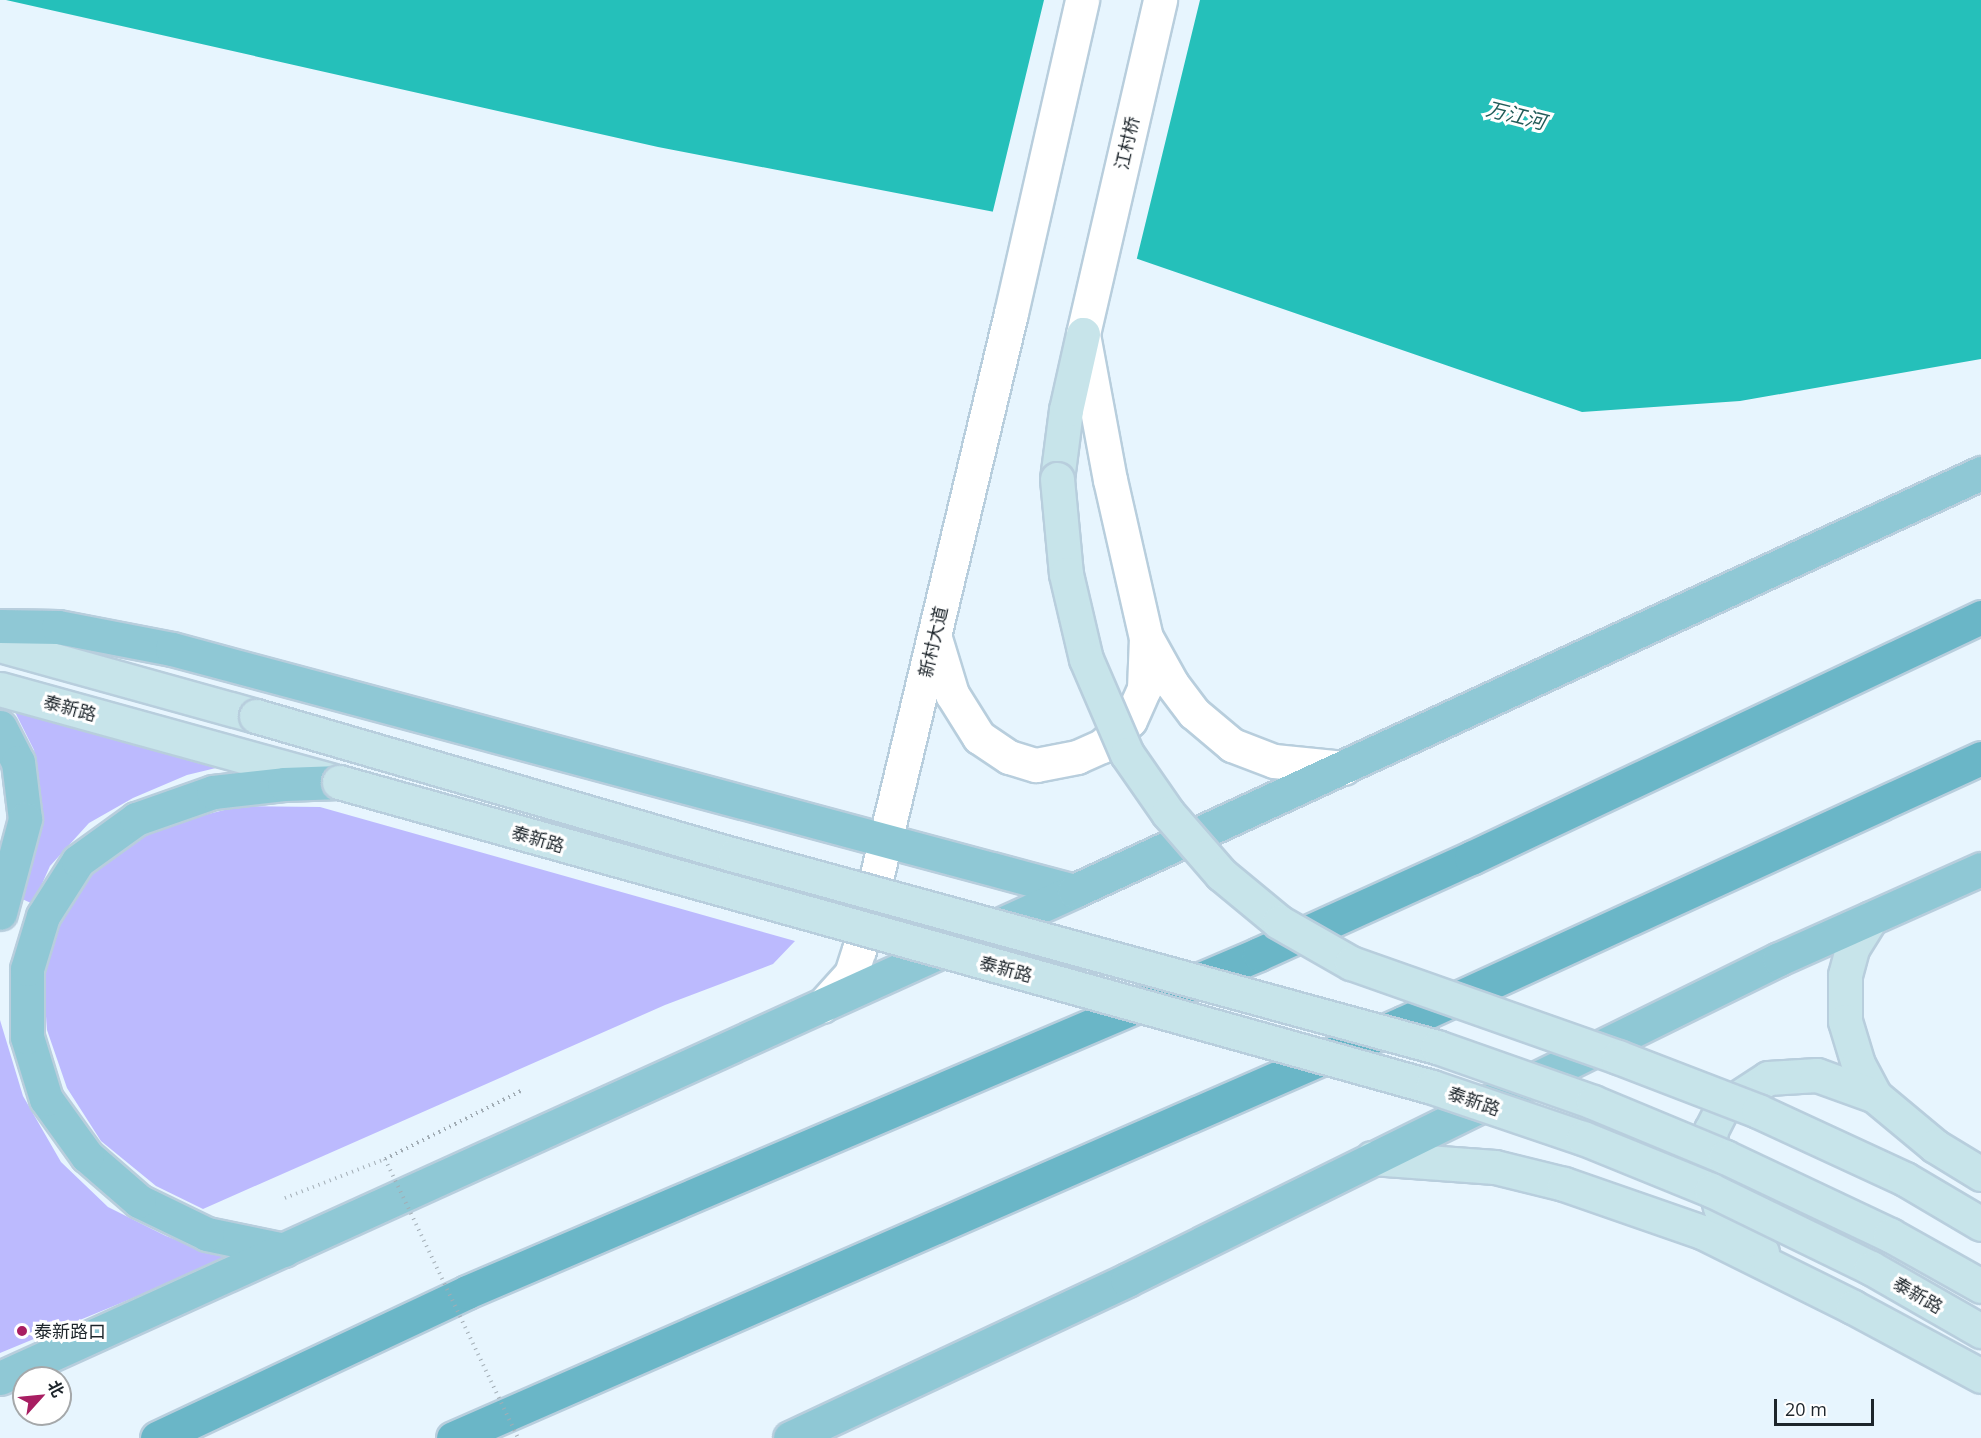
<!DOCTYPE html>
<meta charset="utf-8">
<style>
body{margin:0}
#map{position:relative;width:1981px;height:1438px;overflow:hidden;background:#e7f5fe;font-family:"Open Sans","Noto Sans SC",sans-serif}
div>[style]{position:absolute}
.forest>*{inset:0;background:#bcbafe}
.water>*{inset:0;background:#25c0ba}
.pier>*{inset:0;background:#e7f5fe}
.path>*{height:4px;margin-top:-2px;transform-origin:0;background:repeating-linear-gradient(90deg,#a1acb4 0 1.5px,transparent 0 6px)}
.roads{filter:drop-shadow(2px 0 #b8cedd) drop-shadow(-2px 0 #b8cedd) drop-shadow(0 2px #b8cedd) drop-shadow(0 -2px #b8cedd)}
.tertiary>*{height:33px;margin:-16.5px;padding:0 16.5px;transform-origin:16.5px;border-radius:16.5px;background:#fff}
.secondary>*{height:33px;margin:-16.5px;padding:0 16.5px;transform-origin:16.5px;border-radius:16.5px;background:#c7e4ea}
.primary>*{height:33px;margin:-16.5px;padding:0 16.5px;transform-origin:16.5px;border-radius:16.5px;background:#8fc8d5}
.trunk>*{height:33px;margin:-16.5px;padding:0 16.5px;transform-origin:16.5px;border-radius:16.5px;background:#6ab6c7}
.path-bridge>*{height:4px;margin-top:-2px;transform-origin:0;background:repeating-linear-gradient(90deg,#a1acb4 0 1.5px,transparent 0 6px)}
.bridges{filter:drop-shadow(2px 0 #b8cedd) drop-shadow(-2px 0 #b8cedd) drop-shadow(0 2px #b8cedd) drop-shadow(0 -2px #b8cedd)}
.secondary-bridge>*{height:33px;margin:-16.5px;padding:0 16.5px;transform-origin:16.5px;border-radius:16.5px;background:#c7e4ea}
.dots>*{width:16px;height:16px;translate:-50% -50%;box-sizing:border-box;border:3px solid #fff;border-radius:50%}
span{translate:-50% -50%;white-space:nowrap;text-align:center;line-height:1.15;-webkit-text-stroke:6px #fff;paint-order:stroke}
.street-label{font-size:18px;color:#1d252b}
.poi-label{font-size:18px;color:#1d252b}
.left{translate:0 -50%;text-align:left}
.water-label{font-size:20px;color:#225c59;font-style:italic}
.north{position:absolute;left:12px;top:1366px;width:60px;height:60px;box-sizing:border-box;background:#fff;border:2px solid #a5a8aa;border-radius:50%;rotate:63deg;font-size:16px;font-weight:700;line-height:24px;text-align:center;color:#1d252b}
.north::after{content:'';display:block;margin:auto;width:21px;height:27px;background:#a81e62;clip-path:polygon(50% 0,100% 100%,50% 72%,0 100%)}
.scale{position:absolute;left:1774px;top:1399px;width:100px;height:27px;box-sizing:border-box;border:3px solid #1d252b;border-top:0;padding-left:8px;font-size:18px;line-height:21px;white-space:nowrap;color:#1d252b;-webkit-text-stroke:4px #fff;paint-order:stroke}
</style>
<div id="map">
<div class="forest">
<i style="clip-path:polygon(15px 712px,216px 768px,187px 775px,133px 798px,89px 823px,50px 866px,33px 904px,20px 898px,31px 852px,39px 787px,34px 750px)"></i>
<i style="clip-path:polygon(240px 806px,320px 807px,795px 941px,773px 964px,665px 1005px,203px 1209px,156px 1186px,101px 1141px,67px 1088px,47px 1030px,43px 976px,60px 921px,89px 876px,129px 844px,173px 823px)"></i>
<i style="clip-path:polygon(0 1020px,23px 1096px,61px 1162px,108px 1207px,166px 1236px,201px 1249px,237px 1255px,0 1353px)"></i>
</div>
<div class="water">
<i style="clip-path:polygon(6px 0,1981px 0,1981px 359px,1740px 401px,1582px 412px,1010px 215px,658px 147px)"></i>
</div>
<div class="pier">
<i style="clip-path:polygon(1044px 0,1200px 0,1136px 262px,1009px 218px,992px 215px)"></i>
</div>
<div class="path">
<i style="left:385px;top:1159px;width:154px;rotate:-26.6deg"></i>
</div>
<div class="roads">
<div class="tertiary">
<i style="left:935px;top:638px;width:59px;rotate:73.1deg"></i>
<i style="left:952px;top:694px;width:51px;rotate:57.9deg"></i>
<i style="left:979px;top:737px;width:36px;rotate:34deg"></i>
<i style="left:1009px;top:757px;width:28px;rotate:17deg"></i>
<i style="left:1036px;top:765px;width:42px;rotate:-11deg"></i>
<i style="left:1077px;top:757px;width:27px;rotate:-24deg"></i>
<i style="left:1102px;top:746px;width:38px;rotate:-43deg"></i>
<i style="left:1130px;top:720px;width:34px;rotate:-66deg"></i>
<i style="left:1144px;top:689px;width:51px;rotate:-87.8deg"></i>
<i style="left:1146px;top:638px;width:162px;rotate:-102.8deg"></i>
<i style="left:1110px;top:480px;width:148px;rotate:-100.5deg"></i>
<i style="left:1083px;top:334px;width:343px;rotate:-77deg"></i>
<i style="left:1147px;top:639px;width:51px;rotate:60.9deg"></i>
<i style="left:1172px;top:684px;width:36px;rotate:53deg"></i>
<i style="left:1194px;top:713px;width:50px;rotate:40.1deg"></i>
<i style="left:1232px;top:745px;width:45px;rotate:20.9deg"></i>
<i style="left:1274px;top:761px;width:70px;rotate:5.7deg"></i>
<i style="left:822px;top:1006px;width:43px;rotate:-47.8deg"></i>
<i style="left:851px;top:974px;width:25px;rotate:-72deg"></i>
<i style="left:859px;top:950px;width:655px;rotate:-76.58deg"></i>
<i style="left:1011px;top:313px;width:321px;rotate:-77.2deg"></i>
</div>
<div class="secondary">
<i style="left:1057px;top:479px;width:70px;rotate:-82.6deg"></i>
<i style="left:1066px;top:410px;width:78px;rotate:-77.4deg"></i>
<i style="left:0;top:645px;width:266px;rotate:15.5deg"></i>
<i style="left:0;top:689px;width:343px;rotate:15.4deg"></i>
<i style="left:1871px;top:918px;width:36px;rotate:122deg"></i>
<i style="left:1852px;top:949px;width:27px;rotate:105deg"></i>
<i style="left:1845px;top:975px;width:46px;rotate:90deg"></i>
<i style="left:1845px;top:1021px;width:45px;rotate:73.2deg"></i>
<i style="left:1858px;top:1064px;width:36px;rotate:62deg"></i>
<i style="left:1875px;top:1096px;width:78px;rotate:39.8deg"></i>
<i style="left:1935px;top:1146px;width:54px;rotate:31.3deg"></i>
<i style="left:1372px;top:1158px;width:123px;rotate:4.2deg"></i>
<i style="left:1495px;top:1167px;width:71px;rotate:13.8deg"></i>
<i style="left:1564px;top:1184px;width:146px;rotate:19.2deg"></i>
<i style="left:1702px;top:1232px;width:169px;rotate:26.4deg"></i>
<i style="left:1853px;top:1307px;width:145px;rotate:28.3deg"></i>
<i style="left:1762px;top:1252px;width:20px;rotate:-143deg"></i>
<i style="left:1746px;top:1240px;width:42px;rotate:-128.2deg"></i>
<i style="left:1720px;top:1207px;width:45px;rotate:-104deg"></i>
<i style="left:1709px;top:1163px;width:33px;rotate:-87deg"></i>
<i style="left:1711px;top:1130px;width:25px;rotate:-63deg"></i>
<i style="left:1722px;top:1108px;width:55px;rotate:-33.1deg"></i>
<i style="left:1768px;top:1078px;width:49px;rotate:-3.5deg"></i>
<i style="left:1817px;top:1075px;width:62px;rotate:19.9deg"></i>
</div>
<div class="primary">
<i style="left:0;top:626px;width:58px;rotate:1deg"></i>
<i style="left:58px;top:627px;width:116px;rotate:10.9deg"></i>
<i style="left:172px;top:649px;width:934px;rotate:15.02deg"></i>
<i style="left:0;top:727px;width:39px;rotate:63deg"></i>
<i style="left:18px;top:762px;width:57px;rotate:83deg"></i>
<i style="left:25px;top:819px;width:97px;rotate:104.9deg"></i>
<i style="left:284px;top:1250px;width:79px;rotate:-168.3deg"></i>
<i style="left:207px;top:1234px;width:76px;rotate:-154.1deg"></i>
<i style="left:139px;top:1201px;width:69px;rotate:-139.1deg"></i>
<i style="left:87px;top:1156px;width:70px;rotate:-125.7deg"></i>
<i style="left:46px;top:1099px;width:65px;rotate:-107deg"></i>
<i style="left:27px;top:1037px;width:68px;rotate:-90deg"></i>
<i style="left:27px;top:969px;width:55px;rotate:-73.2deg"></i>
<i style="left:43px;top:916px;width:65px;rotate:-57.5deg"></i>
<i style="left:78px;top:861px;width:72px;rotate:-35.9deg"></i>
<i style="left:136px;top:819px;width:82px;rotate:-19.3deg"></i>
<i style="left:213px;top:792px;width:71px;rotate:-6.4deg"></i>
<i style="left:284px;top:784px;width:55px;rotate:-2.1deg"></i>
<i style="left:0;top:1378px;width:1179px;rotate:-24.39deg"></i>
<i style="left:1074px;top:891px;width:999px;rotate:-24.74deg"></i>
<i style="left:790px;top:1438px;width:372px;rotate:-25.1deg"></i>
<i style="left:1127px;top:1280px;width:727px;rotate:-26.21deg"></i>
<i style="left:1779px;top:959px;width:221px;rotate:-24deg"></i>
</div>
<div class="trunk">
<i style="left:157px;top:1438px;width:343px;rotate:-25.2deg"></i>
<i style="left:467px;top:1292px;width:861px;rotate:-23.11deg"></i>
<i style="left:1259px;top:954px;width:233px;rotate:-24.4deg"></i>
<i style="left:1471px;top:858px;width:564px;rotate:-25.29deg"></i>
<i style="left:453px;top:1438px;width:1037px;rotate:-23.6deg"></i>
<i style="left:1403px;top:1023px;width:636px;rotate:-24.63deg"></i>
</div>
</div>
<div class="path-bridge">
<i style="left:285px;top:1198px;width:107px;rotate:-21.3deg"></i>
<i style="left:385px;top:1159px;width:309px;rotate:64.5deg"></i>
</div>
<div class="bridges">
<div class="secondary-bridge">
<i style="left:1057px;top:479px;width:95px;rotate:84.6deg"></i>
<i style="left:1066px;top:574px;width:87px;rotate:76.8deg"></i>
<i style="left:1086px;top:659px;width:103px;rotate:66.7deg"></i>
<i style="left:1127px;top:754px;width:72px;rotate:55.2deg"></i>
<i style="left:1168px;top:813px;width:81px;rotate:49deg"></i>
<i style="left:1221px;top:874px;width:75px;rotate:39.6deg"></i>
<i style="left:1279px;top:922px;width:83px;rotate:29.7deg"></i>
<i style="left:1351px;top:963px;width:283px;rotate:19.4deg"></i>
<i style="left:1618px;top:1057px;width:150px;rotate:21.1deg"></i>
<i style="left:1758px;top:1111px;width:162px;rotate:24.8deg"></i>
<i style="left:1905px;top:1179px;width:88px;rotate:30.6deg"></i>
<i style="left:256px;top:716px;width:499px;rotate:16.2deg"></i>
<i style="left:735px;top:855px;width:728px;rotate:15.3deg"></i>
<i style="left:1437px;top:1047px;width:165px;rotate:19.4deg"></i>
<i style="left:1593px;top:1102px;width:143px;rotate:22.6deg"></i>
<i style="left:1725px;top:1157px;width:183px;rotate:25.3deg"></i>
<i style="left:1890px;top:1235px;width:104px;rotate:29.3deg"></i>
<i style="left:339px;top:782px;width:1135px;rotate:15.59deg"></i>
<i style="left:1432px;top:1087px;width:159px;rotate:18.7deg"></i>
<i style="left:1583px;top:1138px;width:138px;rotate:22.1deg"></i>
<i style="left:1711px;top:1190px;width:178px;rotate:26deg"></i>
<i style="left:1871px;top:1268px;width:127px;rotate:29.8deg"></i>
</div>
</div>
<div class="dots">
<i style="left:22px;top:1331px;background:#a81e62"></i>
</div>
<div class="street-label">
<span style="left:1127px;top:143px;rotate:-77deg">江村桥</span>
<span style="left:933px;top:642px;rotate:-77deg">新村大道</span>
<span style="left:70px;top:708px;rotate:15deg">泰新路</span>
<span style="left:538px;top:839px;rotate:16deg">泰新路</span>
<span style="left:1006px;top:969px;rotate:15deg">泰新路</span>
<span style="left:1474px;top:1101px;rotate:19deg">泰新路</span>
<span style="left:1918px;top:1295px;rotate:30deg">泰新路</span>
</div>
<div class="poi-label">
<span class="left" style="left:34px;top:1331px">泰新路口</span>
</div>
<div class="water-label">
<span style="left:1516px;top:115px;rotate:14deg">万江河</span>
</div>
<div class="north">北</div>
<div class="scale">20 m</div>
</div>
